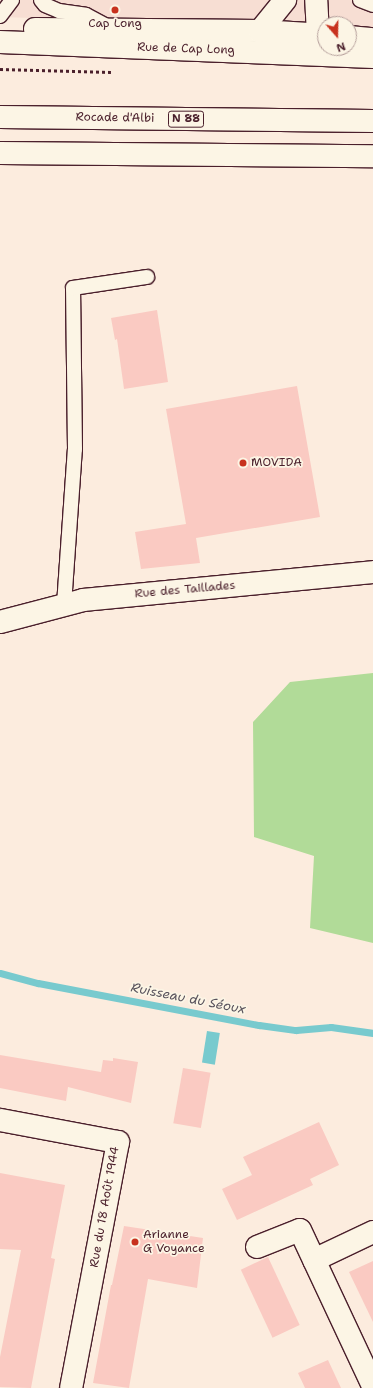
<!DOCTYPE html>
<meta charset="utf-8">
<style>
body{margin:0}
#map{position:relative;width:373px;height:1388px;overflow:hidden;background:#fcecde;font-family:"Shantell Sans",sans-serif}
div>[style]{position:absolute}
.built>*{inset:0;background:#f7ded3}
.green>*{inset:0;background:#b1db98}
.water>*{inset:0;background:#78cace;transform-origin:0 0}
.stream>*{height:7px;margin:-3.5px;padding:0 3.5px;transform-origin:3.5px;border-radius:3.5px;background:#78cace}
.building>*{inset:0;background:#facac2;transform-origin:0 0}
.path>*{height:2.5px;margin-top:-1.25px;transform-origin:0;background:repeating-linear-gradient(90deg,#4a1f2b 0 3px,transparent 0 6px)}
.roads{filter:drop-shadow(1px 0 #4a1f2b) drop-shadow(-1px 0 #4a1f2b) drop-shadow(0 1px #4a1f2b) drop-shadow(0 -1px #4a1f2b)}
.lane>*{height:14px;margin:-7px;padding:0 7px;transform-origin:7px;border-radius:7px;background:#fcf5e5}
.street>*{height:22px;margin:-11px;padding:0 11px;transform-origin:11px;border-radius:11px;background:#fcf5e5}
.highway>*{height:22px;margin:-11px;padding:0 11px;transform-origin:11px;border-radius:11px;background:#fcf5e5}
.dots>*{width:11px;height:11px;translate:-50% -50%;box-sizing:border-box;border:2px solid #fcf5e5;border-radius:50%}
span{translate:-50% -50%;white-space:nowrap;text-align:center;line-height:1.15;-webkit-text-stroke:3.5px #fcf5e5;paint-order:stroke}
.shield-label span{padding:1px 3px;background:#fcf5e5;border:1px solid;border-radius:3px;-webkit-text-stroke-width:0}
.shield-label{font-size:11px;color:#4a1f2b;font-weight:700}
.poi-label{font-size:12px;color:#4a1f2b}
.left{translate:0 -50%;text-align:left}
.street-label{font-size:12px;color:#4a1f2b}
.water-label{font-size:13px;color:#58525c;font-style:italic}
.north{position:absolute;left:317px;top:16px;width:40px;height:40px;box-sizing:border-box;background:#fcf5e5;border:1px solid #b59f9b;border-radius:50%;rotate:160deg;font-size:11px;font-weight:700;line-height:16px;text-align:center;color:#4a1f2b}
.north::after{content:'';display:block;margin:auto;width:14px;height:18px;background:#c8321e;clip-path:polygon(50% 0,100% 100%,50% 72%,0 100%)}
</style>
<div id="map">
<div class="built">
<i style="clip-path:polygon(0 0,373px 0,373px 29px,349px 28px,349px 24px,325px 24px,325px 27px,0 17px)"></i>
</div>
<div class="green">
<i style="clip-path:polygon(373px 673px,373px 943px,310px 928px,314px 856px,254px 837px,253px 722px,290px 682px)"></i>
</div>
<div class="water">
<i style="left:207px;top:1031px;width:13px;height:32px;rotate:9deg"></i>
</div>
<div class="stream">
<i style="left:0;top:973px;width:39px;rotate:15deg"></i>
<i style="left:38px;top:983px;width:225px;rotate:10.8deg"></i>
<i style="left:259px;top:1025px;width:37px;rotate:8deg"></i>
<i style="left:296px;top:1030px;width:35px;rotate:-5deg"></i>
<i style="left:331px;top:1027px;width:42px;rotate:8.1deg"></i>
</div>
<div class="building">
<i style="clip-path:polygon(157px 310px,168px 382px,124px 389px,117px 339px,115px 340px,111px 318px)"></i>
<i style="clip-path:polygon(297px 386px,320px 517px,196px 538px,200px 563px,141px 569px,135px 532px,186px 524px,166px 409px)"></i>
<i style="clip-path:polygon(0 1055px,101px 1072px,103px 1060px,113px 1061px,113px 1058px,138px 1062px,131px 1103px,68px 1087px,66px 1101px,0 1088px)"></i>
<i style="left:183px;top:1068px;width:28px;height:56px;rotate:10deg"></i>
<i style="clip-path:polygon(319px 1122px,339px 1165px,310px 1179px,313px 1185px,237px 1220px,222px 1189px,252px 1175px,243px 1157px)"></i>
<i style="clip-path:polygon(0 1173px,65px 1185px,51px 1258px,55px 1259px,31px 1388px,0 1387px,0 1357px,21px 1250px,0 1249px)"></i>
<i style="clip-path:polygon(124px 1226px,203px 1238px,197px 1288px,148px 1279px,129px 1388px,93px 1383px,111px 1285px,112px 1285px)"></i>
<i style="left:268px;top:1257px;width:75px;height:30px;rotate:65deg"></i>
<i style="clip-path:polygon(373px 1261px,373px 1322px,349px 1272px)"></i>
<i style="clip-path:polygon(328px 1360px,341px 1388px,305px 1388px,298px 1373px)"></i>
</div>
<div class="path">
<i style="left:0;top:69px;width:111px;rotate:1.5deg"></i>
</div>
<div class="roads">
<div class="lane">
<i style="left:41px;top:0;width:6px;rotate:51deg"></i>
<i style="left:45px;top:5px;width:15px;rotate:23deg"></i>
<i style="left:59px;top:11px;width:27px;rotate:8deg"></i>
<i style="left:86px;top:15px;width:26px;rotate:28deg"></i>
<i style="left:360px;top:0;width:14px;rotate:21deg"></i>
<i style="left:0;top:16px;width:20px;rotate:-53deg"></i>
<i style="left:64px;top:605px;width:156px;rotate:-86deg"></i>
<i style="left:75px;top:449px;width:161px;rotate:-90.7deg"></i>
<i style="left:73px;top:288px;width:75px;rotate:-8.5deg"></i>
</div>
<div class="street">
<i style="left:35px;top:29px;width:225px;rotate:0.5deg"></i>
<i style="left:260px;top:31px;width:65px;rotate:3.5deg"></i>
<i style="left:269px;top:37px;width:11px;rotate:-146deg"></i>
<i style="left:260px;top:31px;width:40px;rotate:-51deg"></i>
<i style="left:349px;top:37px;width:24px;rotate:5deg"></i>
<i style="left:304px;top:38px;width:15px;rotate:-16deg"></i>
<i style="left:318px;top:34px;width:34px;rotate:-93deg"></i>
<i style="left:0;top:42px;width:373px;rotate:2.3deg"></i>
<i style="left:0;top:622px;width:86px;rotate:-14.8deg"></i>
<i style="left:83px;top:600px;width:291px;rotate:-5.5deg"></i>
<i style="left:0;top:1120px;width:120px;rotate:10.6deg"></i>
<i style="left:118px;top:1142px;width:250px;rotate:100.8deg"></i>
<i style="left:257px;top:1247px;width:46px;rotate:-21.6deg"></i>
<i style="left:300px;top:1230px;width:172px;rotate:64.9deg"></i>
<i style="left:314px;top:1260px;width:65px;rotate:-25.4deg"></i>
</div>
<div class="highway">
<i style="left:0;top:117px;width:373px;rotate:0.6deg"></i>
<i style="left:0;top:153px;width:373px;rotate:0.5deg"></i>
</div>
</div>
<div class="dots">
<i style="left:115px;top:10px;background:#c8321e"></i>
<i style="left:243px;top:463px;background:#c8321e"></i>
<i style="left:135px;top:1242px;background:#c8321e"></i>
</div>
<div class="shield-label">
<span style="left:186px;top:119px">N 88</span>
</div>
<div class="poi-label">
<span style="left:115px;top:24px">Cap Long</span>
<span class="left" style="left:251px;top:463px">MOVIDA</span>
<span class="left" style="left:143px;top:1242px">Arianne<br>G Voyance</span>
</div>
<div class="street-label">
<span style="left:186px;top:49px;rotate:2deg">Rue de Cap Long</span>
<span style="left:115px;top:118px;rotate:1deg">Rocade d'Albi</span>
<span style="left:185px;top:590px;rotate:-5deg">Rue des Taillades</span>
<span style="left:105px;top:1207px;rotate:-80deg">Rue du 18 Août 1944</span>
</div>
<div class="water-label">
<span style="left:188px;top:999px;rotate:11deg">Ruisseau du Séoux</span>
</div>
<div class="north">N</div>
</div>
